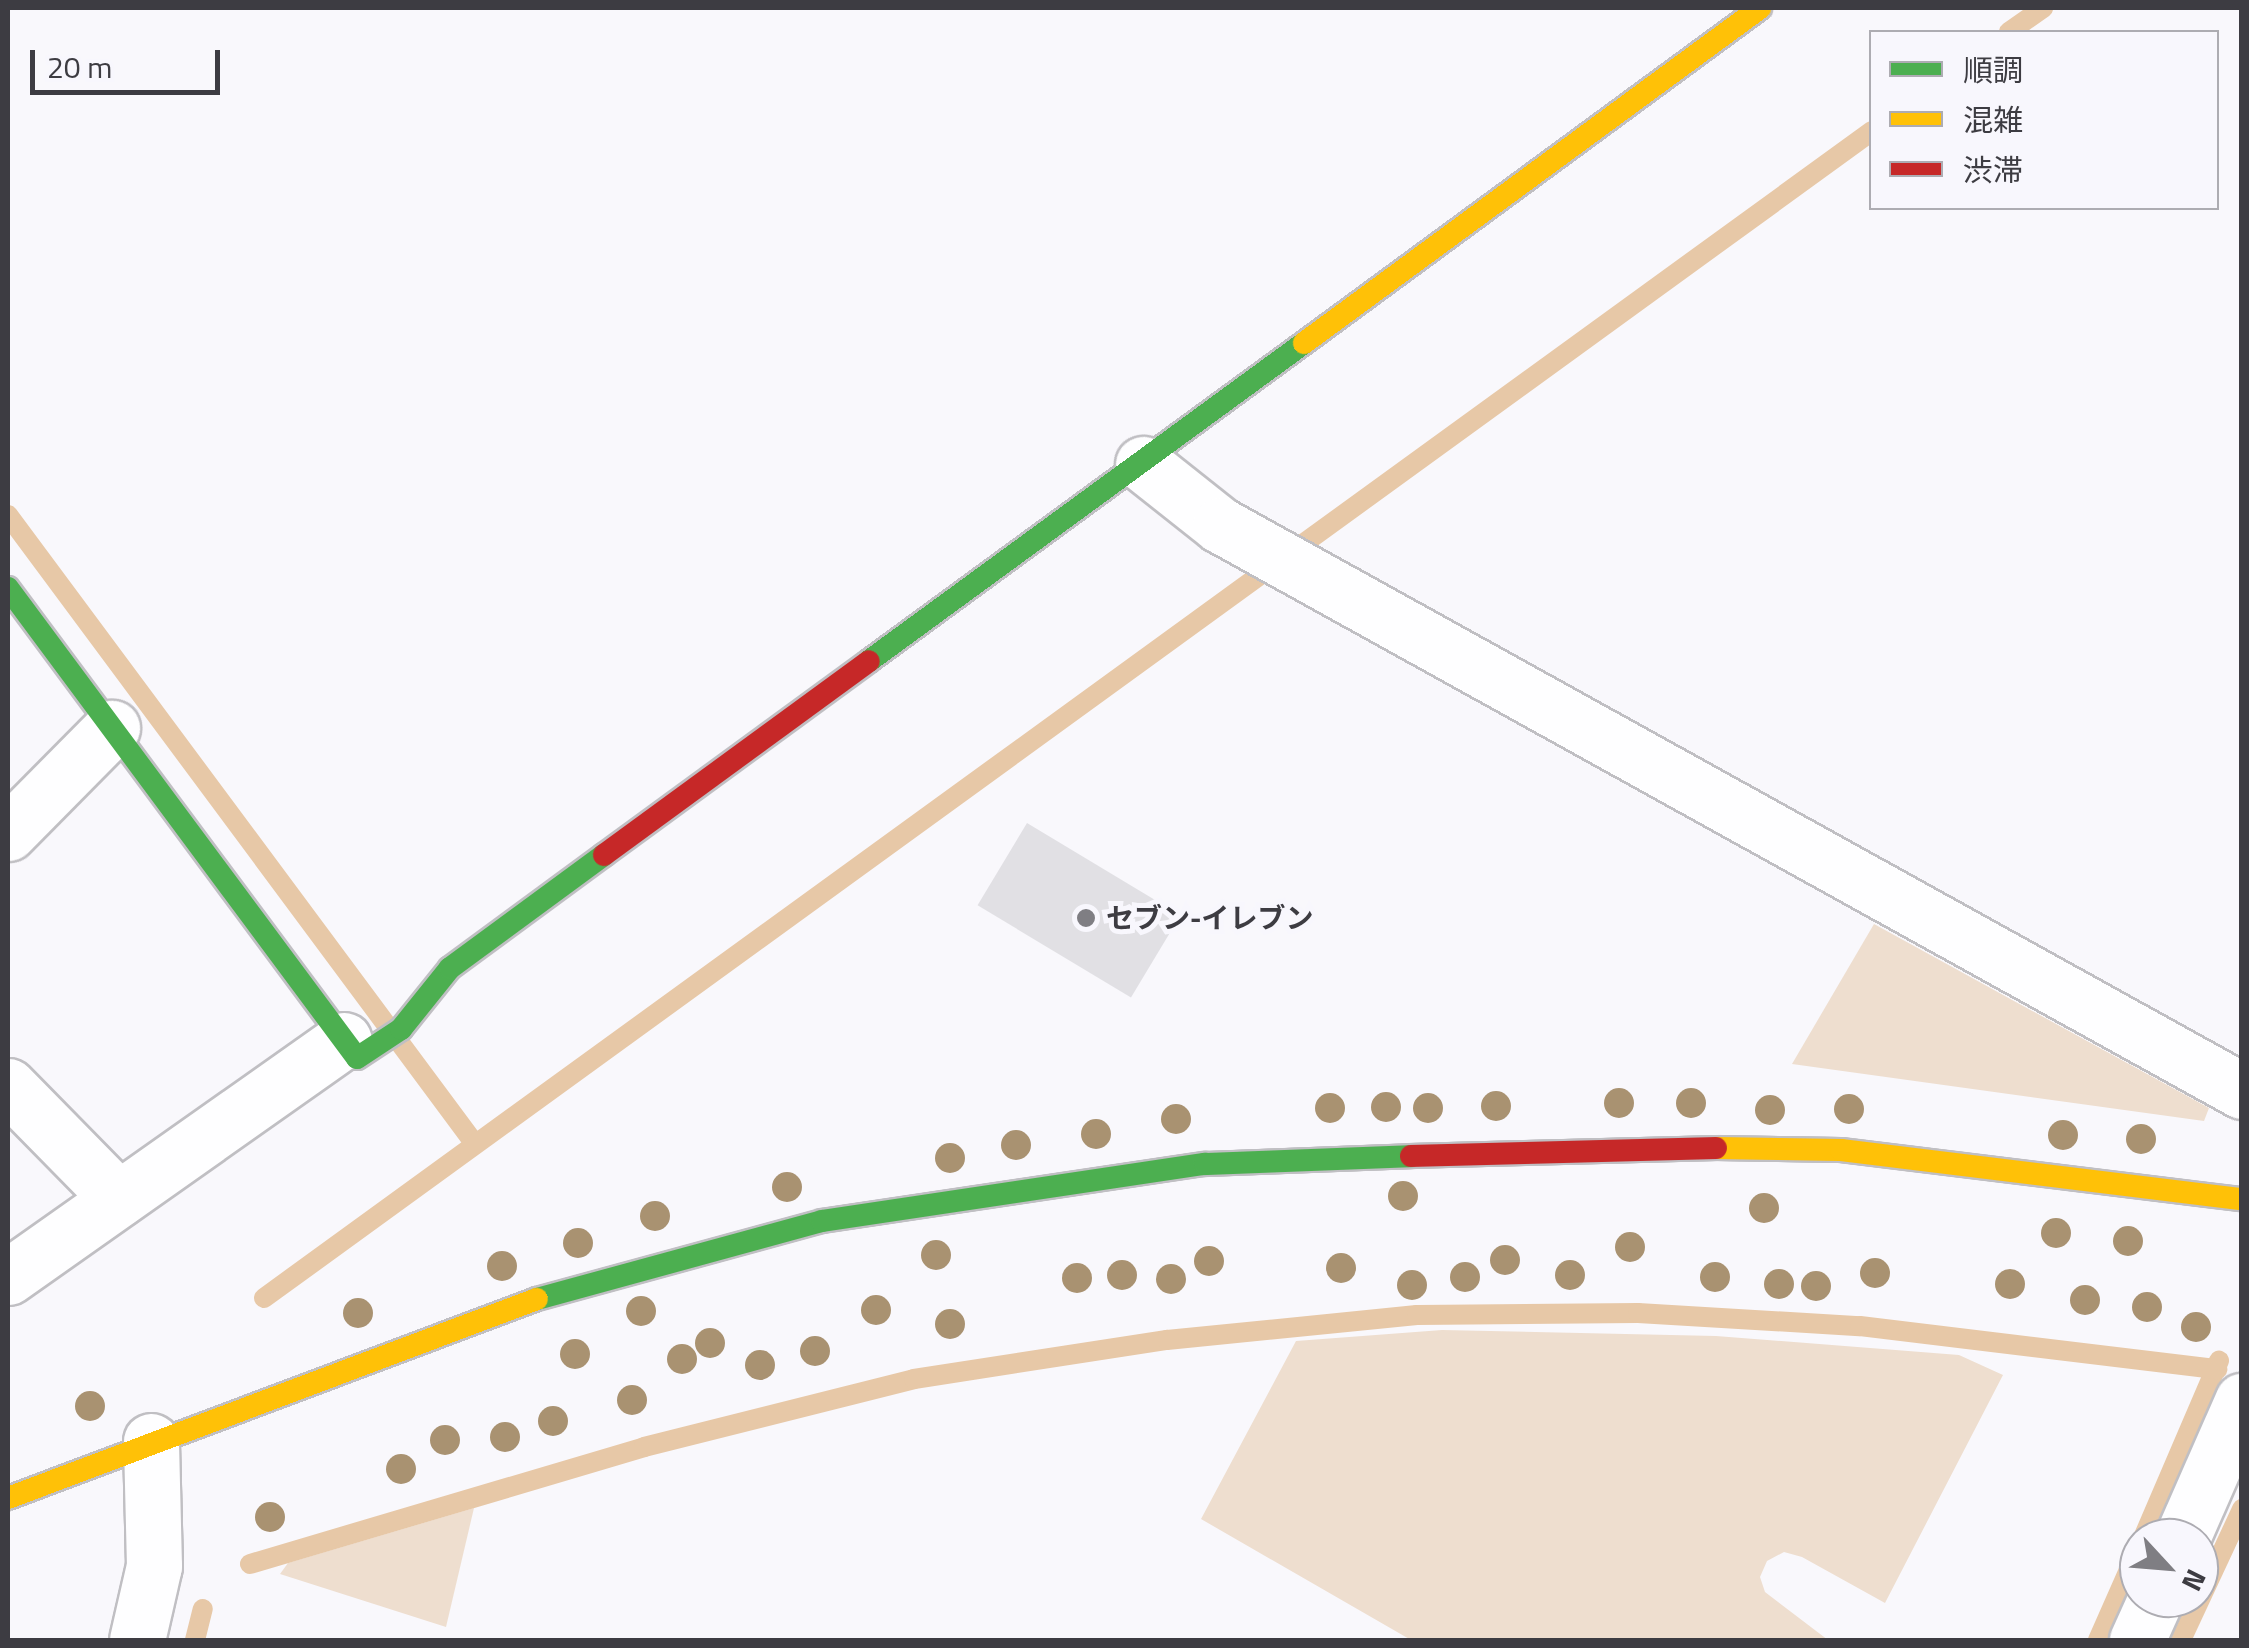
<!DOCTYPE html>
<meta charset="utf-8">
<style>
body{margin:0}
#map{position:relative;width:2249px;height:1648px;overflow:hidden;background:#f9f8fc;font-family:"Titillium Web","Noto Sans JP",sans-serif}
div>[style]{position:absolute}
.green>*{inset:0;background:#eedecf}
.stream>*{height:20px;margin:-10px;padding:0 10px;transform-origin:10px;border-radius:10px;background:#e7c8a7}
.building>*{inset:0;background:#e1e0e4;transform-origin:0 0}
.roads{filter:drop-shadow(2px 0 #c0bfc3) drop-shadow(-2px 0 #c0bfc3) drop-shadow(0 2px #c0bfc3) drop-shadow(0 -2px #c0bfc3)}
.street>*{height:55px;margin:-27.5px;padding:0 27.5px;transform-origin:27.5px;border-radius:27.5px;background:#fefeff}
.fast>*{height:22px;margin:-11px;padding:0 11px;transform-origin:11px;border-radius:11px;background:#4caf50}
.slow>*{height:22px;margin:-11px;padding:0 11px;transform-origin:11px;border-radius:11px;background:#ffc107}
.jam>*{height:22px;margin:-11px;padding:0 11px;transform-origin:11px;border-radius:11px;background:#c62828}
.trees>*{width:30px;height:30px;margin:-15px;border-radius:50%;background:#a99271}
.dots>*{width:28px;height:28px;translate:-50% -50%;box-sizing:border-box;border:5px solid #f8f7fd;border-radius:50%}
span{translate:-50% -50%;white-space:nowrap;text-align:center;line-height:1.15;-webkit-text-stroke:10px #f8f7fd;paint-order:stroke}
.poi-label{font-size:28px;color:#3d3c42;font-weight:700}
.left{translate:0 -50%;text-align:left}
.frame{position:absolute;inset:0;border:10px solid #3d3c42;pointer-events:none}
.legend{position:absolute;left:1869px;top:30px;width:350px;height:180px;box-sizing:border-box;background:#f8f7fd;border:2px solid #adacb2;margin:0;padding:12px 18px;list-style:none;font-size:30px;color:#3d3c42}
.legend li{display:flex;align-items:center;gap:20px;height:50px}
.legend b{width:50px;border:2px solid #adacb2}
.north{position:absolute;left:2119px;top:1518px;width:100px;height:100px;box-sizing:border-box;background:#f8f7fd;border:2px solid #adacb2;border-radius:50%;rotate:116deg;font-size:28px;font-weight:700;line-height:40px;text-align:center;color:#3d3c42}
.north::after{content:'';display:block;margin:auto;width:35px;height:45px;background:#7f7e83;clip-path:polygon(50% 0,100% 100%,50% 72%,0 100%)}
.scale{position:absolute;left:30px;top:50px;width:190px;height:45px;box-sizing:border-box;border:5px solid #3d3c42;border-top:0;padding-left:12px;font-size:30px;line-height:35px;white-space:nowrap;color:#3d3c42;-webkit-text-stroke:8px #f8f7fd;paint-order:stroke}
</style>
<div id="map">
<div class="green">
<i style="clip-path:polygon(1874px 924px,2209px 1108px,2204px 1121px,1792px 1064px)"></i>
<i style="clip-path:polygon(1442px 1330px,1716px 1336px,1959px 1355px,2003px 1375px,1885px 1603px,1802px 1557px,1784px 1552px,1767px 1561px,1760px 1577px,1765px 1592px,1828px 1640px,1411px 1640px,1201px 1519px,1296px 1341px)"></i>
<i style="clip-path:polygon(474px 1508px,446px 1627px,280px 1574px,288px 1563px)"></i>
</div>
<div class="stream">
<i style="left:2009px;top:32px;width:42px;rotate:-35.2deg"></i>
<i style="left:8px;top:515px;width:783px;rotate:53.41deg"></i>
<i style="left:264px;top:1298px;width:1987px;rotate:-35.97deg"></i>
<i style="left:2143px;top:1538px;width:193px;rotate:-66.8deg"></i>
<i style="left:250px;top:1564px;width:411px;rotate:-16.5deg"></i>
<i style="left:644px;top:1447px;width:278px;rotate:-14.1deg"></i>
<i style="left:914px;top:1379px;width:256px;rotate:-8.8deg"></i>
<i style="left:1167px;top:1340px;width:251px;rotate:-5.7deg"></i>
<i style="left:1417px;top:1315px;width:221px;rotate:-0.5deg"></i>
<i style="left:1638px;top:1313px;width:222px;rotate:3.4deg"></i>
<i style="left:1860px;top:1326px;width:360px;rotate:6.9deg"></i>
<i style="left:195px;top:1640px;width:32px;rotate:-76deg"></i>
<i style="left:2098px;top:1640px;width:102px;rotate:-66.2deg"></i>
<i style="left:2181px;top:1640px;width:145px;rotate:-65deg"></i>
</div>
<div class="building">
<i style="left:1027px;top:823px;width:179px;height:96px;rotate:31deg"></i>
</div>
<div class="roads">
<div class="street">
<i style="left:1143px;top:464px;width:98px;rotate:38.4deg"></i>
<i style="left:1220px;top:525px;width:1168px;rotate:28.98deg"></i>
<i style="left:8px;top:833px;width:148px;rotate:-45.3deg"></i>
<i style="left:8px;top:1086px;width:158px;rotate:45.5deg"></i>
<i style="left:8px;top:1277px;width:411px;rotate:-35.2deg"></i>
<i style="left:2182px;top:1538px;width:150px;rotate:-66.3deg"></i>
<i style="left:137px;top:1640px;width:76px;rotate:-77.1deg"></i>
<i style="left:154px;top:1566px;width:125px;rotate:-91.4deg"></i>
<i style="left:2137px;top:1640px;width:46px;rotate:-65.7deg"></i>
</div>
<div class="fast">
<i style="left:8px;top:588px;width:585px;rotate:53.4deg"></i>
<i style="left:357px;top:1058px;width:53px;rotate:-33.4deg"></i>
<i style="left:401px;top:1029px;width:78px;rotate:-51.2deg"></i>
<i style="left:450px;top:968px;width:191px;rotate:-36.3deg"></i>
<i style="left:869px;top:661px;width:539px;rotate:-36.17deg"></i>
<i style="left:537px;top:1299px;width:295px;rotate:-15.3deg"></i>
<i style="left:822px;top:1221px;width:387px;rotate:-8.5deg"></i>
<i style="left:1205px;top:1164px;width:206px;rotate:-2.2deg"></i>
</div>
<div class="slow">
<i style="left:1304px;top:343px;width:566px;rotate:-36.3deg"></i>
<i style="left:1716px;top:1148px;width:125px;rotate:0.9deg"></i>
<i style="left:1841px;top:1150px;width:404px;rotate:7deg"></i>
<i style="left:8px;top:1498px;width:565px;rotate:-20.62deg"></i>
</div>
<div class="jam">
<i style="left:604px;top:855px;width:328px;rotate:-36.2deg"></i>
<i style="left:1411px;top:1156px;width:305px;rotate:-1.5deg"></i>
</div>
</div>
<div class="trees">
<i style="left:1619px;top:1103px"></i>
<i style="left:1691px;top:1103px"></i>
<i style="left:1496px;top:1106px"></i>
<i style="left:1386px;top:1107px"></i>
<i style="left:1330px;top:1108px"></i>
<i style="left:1428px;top:1108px"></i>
<i style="left:1849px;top:1109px"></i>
<i style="left:1770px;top:1110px"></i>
<i style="left:1176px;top:1119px"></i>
<i style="left:1096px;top:1134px"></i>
<i style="left:2063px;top:1135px"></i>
<i style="left:2141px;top:1139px"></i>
<i style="left:1016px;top:1145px"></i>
<i style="left:950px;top:1158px"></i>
<i style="left:787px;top:1187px"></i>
<i style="left:1403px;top:1196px"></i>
<i style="left:1764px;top:1208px"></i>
<i style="left:655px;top:1216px"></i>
<i style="left:2056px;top:1233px"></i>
<i style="left:2128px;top:1241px"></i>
<i style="left:578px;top:1243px"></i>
<i style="left:1630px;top:1247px"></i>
<i style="left:936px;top:1255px"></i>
<i style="left:1505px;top:1260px"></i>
<i style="left:1209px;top:1261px"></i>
<i style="left:502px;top:1266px"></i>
<i style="left:1341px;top:1268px"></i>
<i style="left:1875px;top:1273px"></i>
<i style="left:1122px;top:1275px"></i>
<i style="left:1570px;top:1275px"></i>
<i style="left:1465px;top:1277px"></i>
<i style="left:1715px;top:1277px"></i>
<i style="left:1077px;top:1278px"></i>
<i style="left:1171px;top:1279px"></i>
<i style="left:1779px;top:1284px"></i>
<i style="left:2010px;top:1284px"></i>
<i style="left:1412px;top:1285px"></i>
<i style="left:1816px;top:1286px"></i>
<i style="left:2085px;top:1300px"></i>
<i style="left:2147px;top:1307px"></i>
<i style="left:876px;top:1310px"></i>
<i style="left:641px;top:1311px"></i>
<i style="left:358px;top:1313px"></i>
<i style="left:950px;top:1324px"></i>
<i style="left:2196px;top:1327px"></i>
<i style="left:710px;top:1343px"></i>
<i style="left:815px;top:1351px"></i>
<i style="left:575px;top:1354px"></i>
<i style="left:682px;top:1359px"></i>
<i style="left:760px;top:1365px"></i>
<i style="left:632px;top:1400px"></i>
<i style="left:90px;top:1406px"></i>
<i style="left:553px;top:1421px"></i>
<i style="left:505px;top:1437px"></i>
<i style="left:445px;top:1440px"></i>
<i style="left:401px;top:1469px"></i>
<i style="left:270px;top:1517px"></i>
</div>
<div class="dots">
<i style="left:1086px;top:918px;background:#7f7e83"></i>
</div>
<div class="poi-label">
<span class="left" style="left:1106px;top:918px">セブン-イレブン</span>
</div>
<div class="frame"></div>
<ul class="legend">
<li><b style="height:12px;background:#4caf50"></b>順調</li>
<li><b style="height:12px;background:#ffc107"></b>混雑</li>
<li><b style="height:12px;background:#c62828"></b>渋滞</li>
</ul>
<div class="north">N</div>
<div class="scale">20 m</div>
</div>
